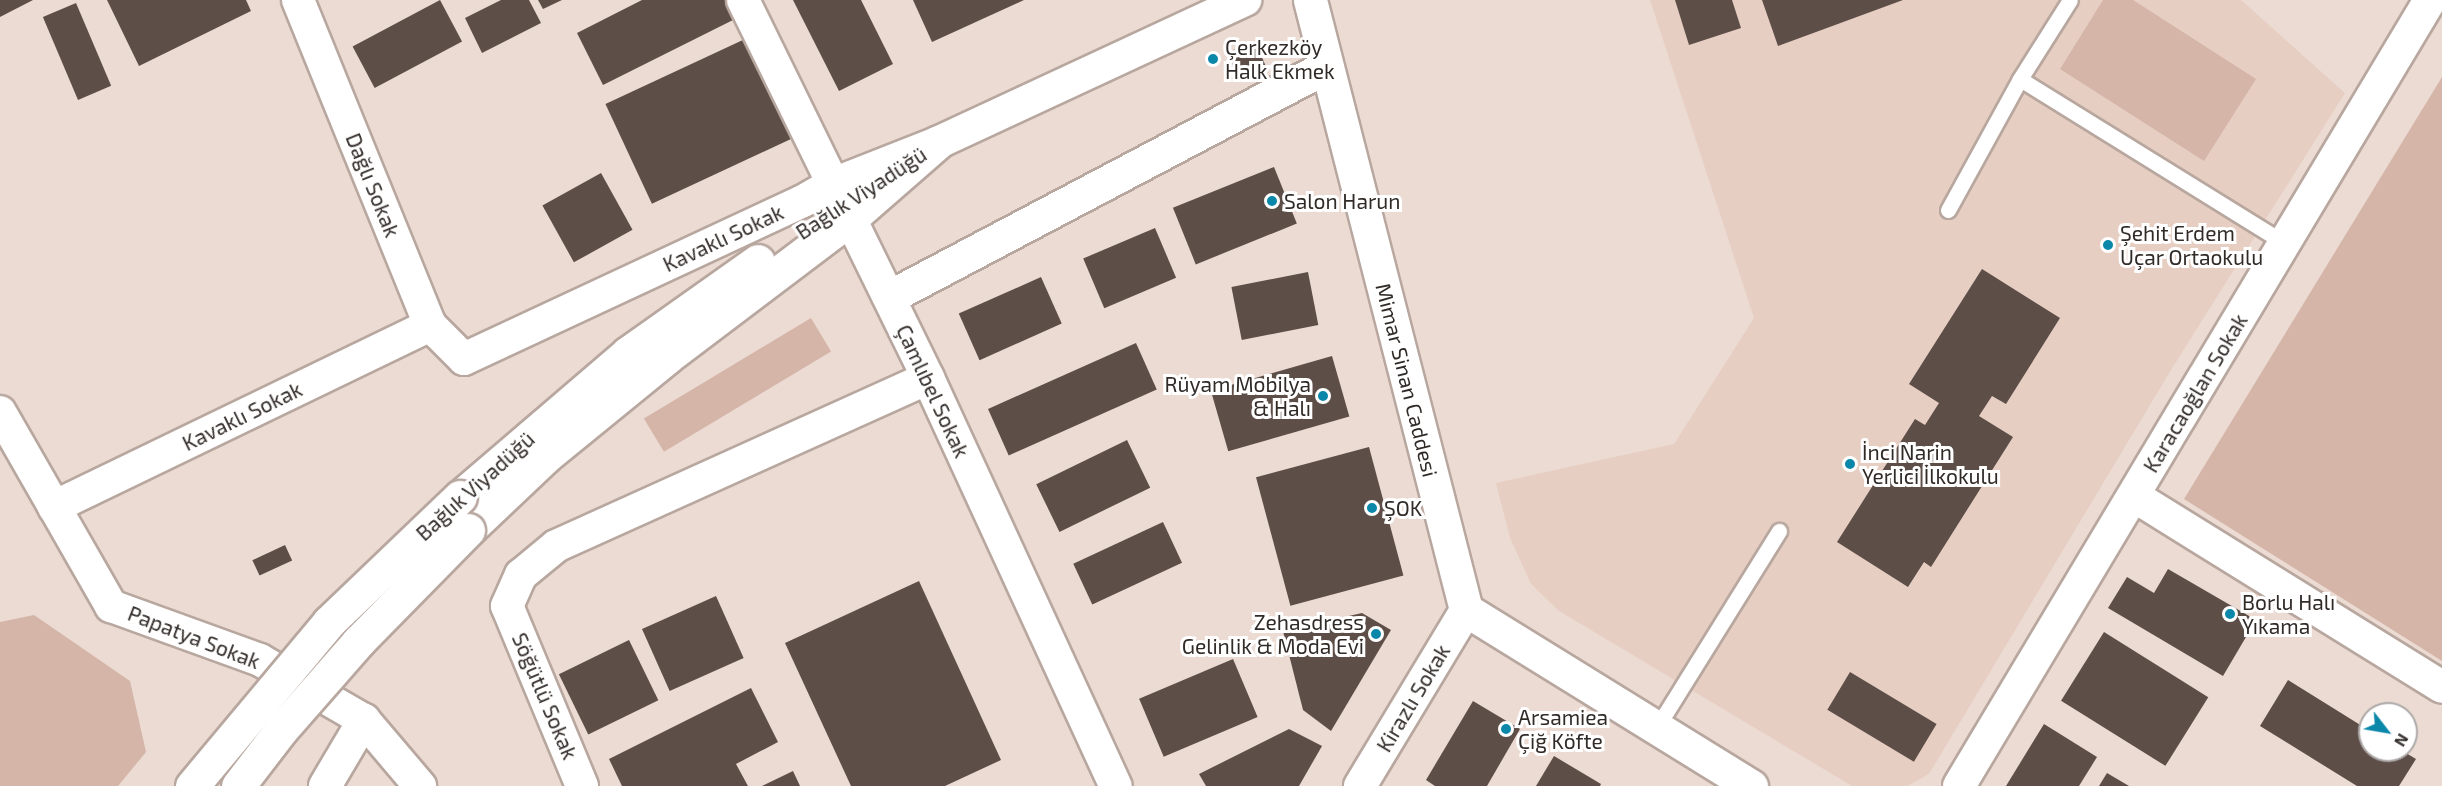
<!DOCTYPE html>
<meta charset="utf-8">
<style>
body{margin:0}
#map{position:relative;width:2442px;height:786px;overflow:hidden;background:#ecdbd3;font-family:"Exo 2",sans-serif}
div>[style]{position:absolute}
.built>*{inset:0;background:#e7cec3}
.green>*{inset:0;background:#d4b5a8;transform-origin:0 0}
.building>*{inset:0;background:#5d4e48;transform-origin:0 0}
.roads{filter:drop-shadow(2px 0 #b8a79f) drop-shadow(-2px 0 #b8a79f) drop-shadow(0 2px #b8a79f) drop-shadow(0 -2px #b8a79f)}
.lane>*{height:15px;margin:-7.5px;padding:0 7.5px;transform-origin:7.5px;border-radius:7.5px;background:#fff}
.street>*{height:32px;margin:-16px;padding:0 16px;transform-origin:16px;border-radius:16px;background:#fff}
.secondary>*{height:33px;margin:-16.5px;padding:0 16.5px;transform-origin:16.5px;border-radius:16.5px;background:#fff}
.bridges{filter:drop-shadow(2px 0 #b8a79f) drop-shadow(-2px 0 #b8a79f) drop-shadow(0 2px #b8a79f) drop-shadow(0 -2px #b8a79f)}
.secondary-bridge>*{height:33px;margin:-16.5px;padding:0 16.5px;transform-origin:16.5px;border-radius:16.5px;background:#fff}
.dots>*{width:16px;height:16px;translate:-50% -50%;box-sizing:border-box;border:3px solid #fff;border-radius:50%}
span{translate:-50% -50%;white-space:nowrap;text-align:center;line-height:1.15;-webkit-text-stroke:6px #fff;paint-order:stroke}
.poi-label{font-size:21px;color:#312b28}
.left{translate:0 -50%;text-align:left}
.right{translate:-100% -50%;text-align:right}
.street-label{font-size:21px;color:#312b28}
.north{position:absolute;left:2358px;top:702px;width:60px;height:60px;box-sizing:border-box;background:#fff;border:2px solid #adaaa9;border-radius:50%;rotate:121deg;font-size:16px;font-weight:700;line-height:24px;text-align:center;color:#312b28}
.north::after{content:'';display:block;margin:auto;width:21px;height:27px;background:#0b87aa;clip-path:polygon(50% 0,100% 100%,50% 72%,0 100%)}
</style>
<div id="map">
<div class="built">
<i style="clip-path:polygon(1650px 0,2241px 0,2345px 93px,2171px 370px,1929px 774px,1907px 786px,1852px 786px,1559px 611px,1531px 584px,1510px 538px,1496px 483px,1674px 444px,1754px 318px)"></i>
</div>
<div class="green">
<i style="clip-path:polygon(2103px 0,2133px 0,2256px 79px,2204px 161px,2060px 69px)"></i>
<i style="clip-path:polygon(2442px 77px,2442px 661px,2184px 499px)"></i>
<i style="left:811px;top:318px;width:39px;height:195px;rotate:59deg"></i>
<i style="clip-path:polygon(34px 615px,130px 681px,146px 752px,118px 786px,0 786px,0 622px)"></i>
</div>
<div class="building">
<i style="clip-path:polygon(0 0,33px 0,0 17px)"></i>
<i style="clip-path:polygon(107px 0,246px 0,251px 11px,139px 66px)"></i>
<i style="left:440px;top:0;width:47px;height:99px;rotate:62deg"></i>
<i style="clip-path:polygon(501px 0,529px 0,541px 23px,482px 53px,465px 18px)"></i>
<i style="clip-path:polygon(538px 0,562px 0,543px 9px)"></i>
<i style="clip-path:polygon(642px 0,735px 0,743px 15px,603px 85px,577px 33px)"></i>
<i style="clip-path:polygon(793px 0,861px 0,893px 64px,839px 91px)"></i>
<i style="clip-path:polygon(913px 0,1024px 0,932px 42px)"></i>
<i style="clip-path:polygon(1675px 0,1732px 0,1741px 28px,1689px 45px)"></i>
<i style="clip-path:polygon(1762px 0,1903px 0,1778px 46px)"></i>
<i style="left:76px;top:3px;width:90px;height:36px;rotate:67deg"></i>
<i style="left:745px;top:39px;width:110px;height:154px;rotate:65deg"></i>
<i style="left:1255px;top:41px;width:30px;height:30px;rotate:67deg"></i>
<i style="left:1274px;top:167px;width:61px;height:109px;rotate:68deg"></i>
<i style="left:601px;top:173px;width:65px;height:67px;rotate:61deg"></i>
<i style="left:1155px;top:228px;width:54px;height:78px;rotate:67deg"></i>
<i style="clip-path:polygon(1982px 269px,2060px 318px,2006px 404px,1992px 396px,1979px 416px,2013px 437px,1931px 567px,1924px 562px,1908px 587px,1837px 542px,1915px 419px,1925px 425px,1939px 403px,1909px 384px)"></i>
<i style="left:1308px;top:272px;width:54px;height:78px;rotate:79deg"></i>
<i style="left:1041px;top:277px;width:51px;height:90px;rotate:66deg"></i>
<i style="left:1136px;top:343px;width:51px;height:162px;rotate:66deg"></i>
<i style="left:1332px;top:356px;width:63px;height:126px;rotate:74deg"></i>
<i style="left:1127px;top:440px;width:53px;height:101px;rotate:64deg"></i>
<i style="left:1369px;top:447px;width:133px;height:117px;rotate:75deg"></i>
<i style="left:1163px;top:522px;width:45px;height:99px;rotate:65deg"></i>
<i style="left:285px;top:545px;width:17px;height:36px;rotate:65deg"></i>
<i style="clip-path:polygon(2168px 569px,2256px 620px,2223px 676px,2108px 608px,2127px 577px,2154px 593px)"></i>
<i style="clip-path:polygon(919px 581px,1001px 760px,945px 786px,851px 786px,785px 643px)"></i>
<i style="left:716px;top:596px;width:68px;height:81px;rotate:66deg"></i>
<i style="clip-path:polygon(1362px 613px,1391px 630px,1331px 731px,1303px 710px,1283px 631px)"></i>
<i style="left:2104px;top:632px;width:123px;height:81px;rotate:32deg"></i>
<i style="left:629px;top:640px;width:67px;height:78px;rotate:64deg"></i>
<i style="left:1233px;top:659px;width:63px;height:102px;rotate:67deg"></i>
<i style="left:1850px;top:672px;width:101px;height:44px;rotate:31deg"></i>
<i style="clip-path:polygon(2288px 680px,2370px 731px,2370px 750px,2401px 750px,2416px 759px,2399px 786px,2357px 786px,2260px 726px)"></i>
<i style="clip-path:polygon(751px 688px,778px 742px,736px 764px,748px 786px,622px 786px,609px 759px)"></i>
<i style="clip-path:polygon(1473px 701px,1520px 729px,1487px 786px,1435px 786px,1426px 780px)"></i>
<i style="clip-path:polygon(2044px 724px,2097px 757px,2079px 786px,2006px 786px)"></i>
<i style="clip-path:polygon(1289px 729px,1322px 746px,1299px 786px,1206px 786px,1199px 774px)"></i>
<i style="clip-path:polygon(1554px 756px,1601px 784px,1600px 786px,1536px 786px)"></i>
<i style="clip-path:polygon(793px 771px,800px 786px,762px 786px)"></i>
<i style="clip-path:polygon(2107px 773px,2129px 786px,2099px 786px)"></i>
</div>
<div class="roads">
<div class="lane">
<i style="left:2020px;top:79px;width:311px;rotate:31.8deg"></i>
<i style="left:1948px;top:210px;width:149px;rotate:-61.2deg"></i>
<i style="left:2020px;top:79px;width:93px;rotate:-57.7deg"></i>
<i style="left:1657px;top:727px;width:231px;rotate:-58.1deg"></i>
</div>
<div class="street">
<i style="left:298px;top:0;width:351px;rotate:67.9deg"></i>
<i style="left:430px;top:325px;width:48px;rotate:45deg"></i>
<i style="left:464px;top:359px;width:374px;rotate:-25deg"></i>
<i style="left:803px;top:201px;width:34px;rotate:-30deg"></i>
<i style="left:833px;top:184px;width:112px;rotate:-21.5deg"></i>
<i style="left:937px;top:143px;width:340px;rotate:-24.9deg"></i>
<i style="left:743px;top:0;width:421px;rotate:63.9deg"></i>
<i style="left:928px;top:378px;width:449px;rotate:65.3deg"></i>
<i style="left:0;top:412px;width:224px;rotate:60.2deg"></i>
<i style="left:111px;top:606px;width:158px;rotate:19.9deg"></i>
<i style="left:260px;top:660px;width:120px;rotate:30deg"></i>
<i style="left:364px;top:720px;width:87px;rotate:49.7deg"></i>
<i style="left:2134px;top:496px;width:362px;rotate:31.8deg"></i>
<i style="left:54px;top:507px;width:418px;rotate:-25.8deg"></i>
<i style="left:325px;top:786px;width:77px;rotate:-59.4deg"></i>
<i style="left:582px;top:786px;width:195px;rotate:-112.6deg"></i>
<i style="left:507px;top:606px;width:34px;rotate:-66deg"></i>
<i style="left:521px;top:575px;width:45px;rotate:-39.6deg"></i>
<i style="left:556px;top:546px;width:408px;rotate:-24.3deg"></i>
<i style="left:1360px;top:786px;width:205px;rotate:-58.9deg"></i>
<i style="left:1959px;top:786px;width:916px;rotate:-59.07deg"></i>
</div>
<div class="secondary">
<i style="left:1310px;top:0;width:630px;rotate:75.65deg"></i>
<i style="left:1466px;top:610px;width:335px;rotate:31.7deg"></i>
<i style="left:889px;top:297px;width:494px;rotate:-27.8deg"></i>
<i style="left:460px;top:497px;width:221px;rotate:-40.6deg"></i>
<i style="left:628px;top:353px;width:159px;rotate:-35.3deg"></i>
<i style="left:468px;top:530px;width:108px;rotate:-43.5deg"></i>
<i style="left:546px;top:456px;width:155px;rotate:-39.2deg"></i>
<i style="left:666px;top:358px;width:231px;rotate:-37.1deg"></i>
<i style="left:850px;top:219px;width:116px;rotate:-41.1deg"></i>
</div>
</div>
<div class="bridges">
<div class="secondary-bridge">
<i style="left:192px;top:786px;width:214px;rotate:-50.1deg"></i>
<i style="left:329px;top:622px;width:181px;rotate:-43.7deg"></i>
<i style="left:238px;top:786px;width:71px;rotate:-52.5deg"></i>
<i style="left:281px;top:730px;width:117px;rotate:-48.8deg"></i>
<i style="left:358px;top:642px;width:157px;rotate:-45.5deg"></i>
</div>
</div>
<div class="dots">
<i style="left:1213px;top:59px;background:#0b87aa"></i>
<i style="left:1272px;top:201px;background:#0b87aa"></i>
<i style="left:2108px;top:245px;background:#0b87aa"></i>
<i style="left:1323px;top:396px;background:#0b87aa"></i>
<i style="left:1850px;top:464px;background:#0b87aa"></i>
<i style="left:1372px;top:508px;background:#0b87aa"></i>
<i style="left:2230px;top:614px;background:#0b87aa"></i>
<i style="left:1376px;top:634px;background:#0b87aa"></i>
<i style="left:1506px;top:729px;background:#0b87aa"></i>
</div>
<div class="poi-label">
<span class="left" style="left:1225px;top:59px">Çerkezköy<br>Halk Ekmek</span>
<span class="left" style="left:1284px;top:201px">Salon Harun</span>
<span class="left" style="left:2120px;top:245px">Şehit Erdem<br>Uçar Ortaokulu</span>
<span class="right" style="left:1311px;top:396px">Rüyam Mobilya<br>&amp; Halı</span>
<span class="left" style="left:1862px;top:464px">İnci Narin<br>Yerlici İlkokulu</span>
<span class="left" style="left:1384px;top:508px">ŞOK</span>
<span class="left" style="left:2242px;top:614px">Borlu Halı<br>Yıkama</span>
<span class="right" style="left:1364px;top:634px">Zehasdress<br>Gelinlik &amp; Moda Evi</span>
<span class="left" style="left:1518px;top:729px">Arsamiea<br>Çiğ Köfte</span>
</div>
<div class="street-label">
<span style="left:373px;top:185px;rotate:68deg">Dağlı Sokak</span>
<span style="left:861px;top:193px;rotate:-33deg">Bağlık Viyadüğü</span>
<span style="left:723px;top:238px;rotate:-25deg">Kavaklı Sokak</span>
<span style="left:1407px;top:380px;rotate:76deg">Mimar Sinan Caddesi</span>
<span style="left:933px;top:391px;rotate:65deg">Çamlıbel Sokak</span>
<span style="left:2195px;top:393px;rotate:-59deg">Karacaoğlan Sokak</span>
<span style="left:242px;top:416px;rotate:-26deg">Kavaklı Sokak</span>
<span style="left:475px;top:486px;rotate:-42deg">Bağlık Viyadüğü</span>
<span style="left:194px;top:637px;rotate:21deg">Papatya Sokak</span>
<span style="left:545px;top:696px;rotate:67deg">Söğütlü Sokak</span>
<span style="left:1413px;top:698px;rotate:-59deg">Kirazlı Sokak</span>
</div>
<div class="north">N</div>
</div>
